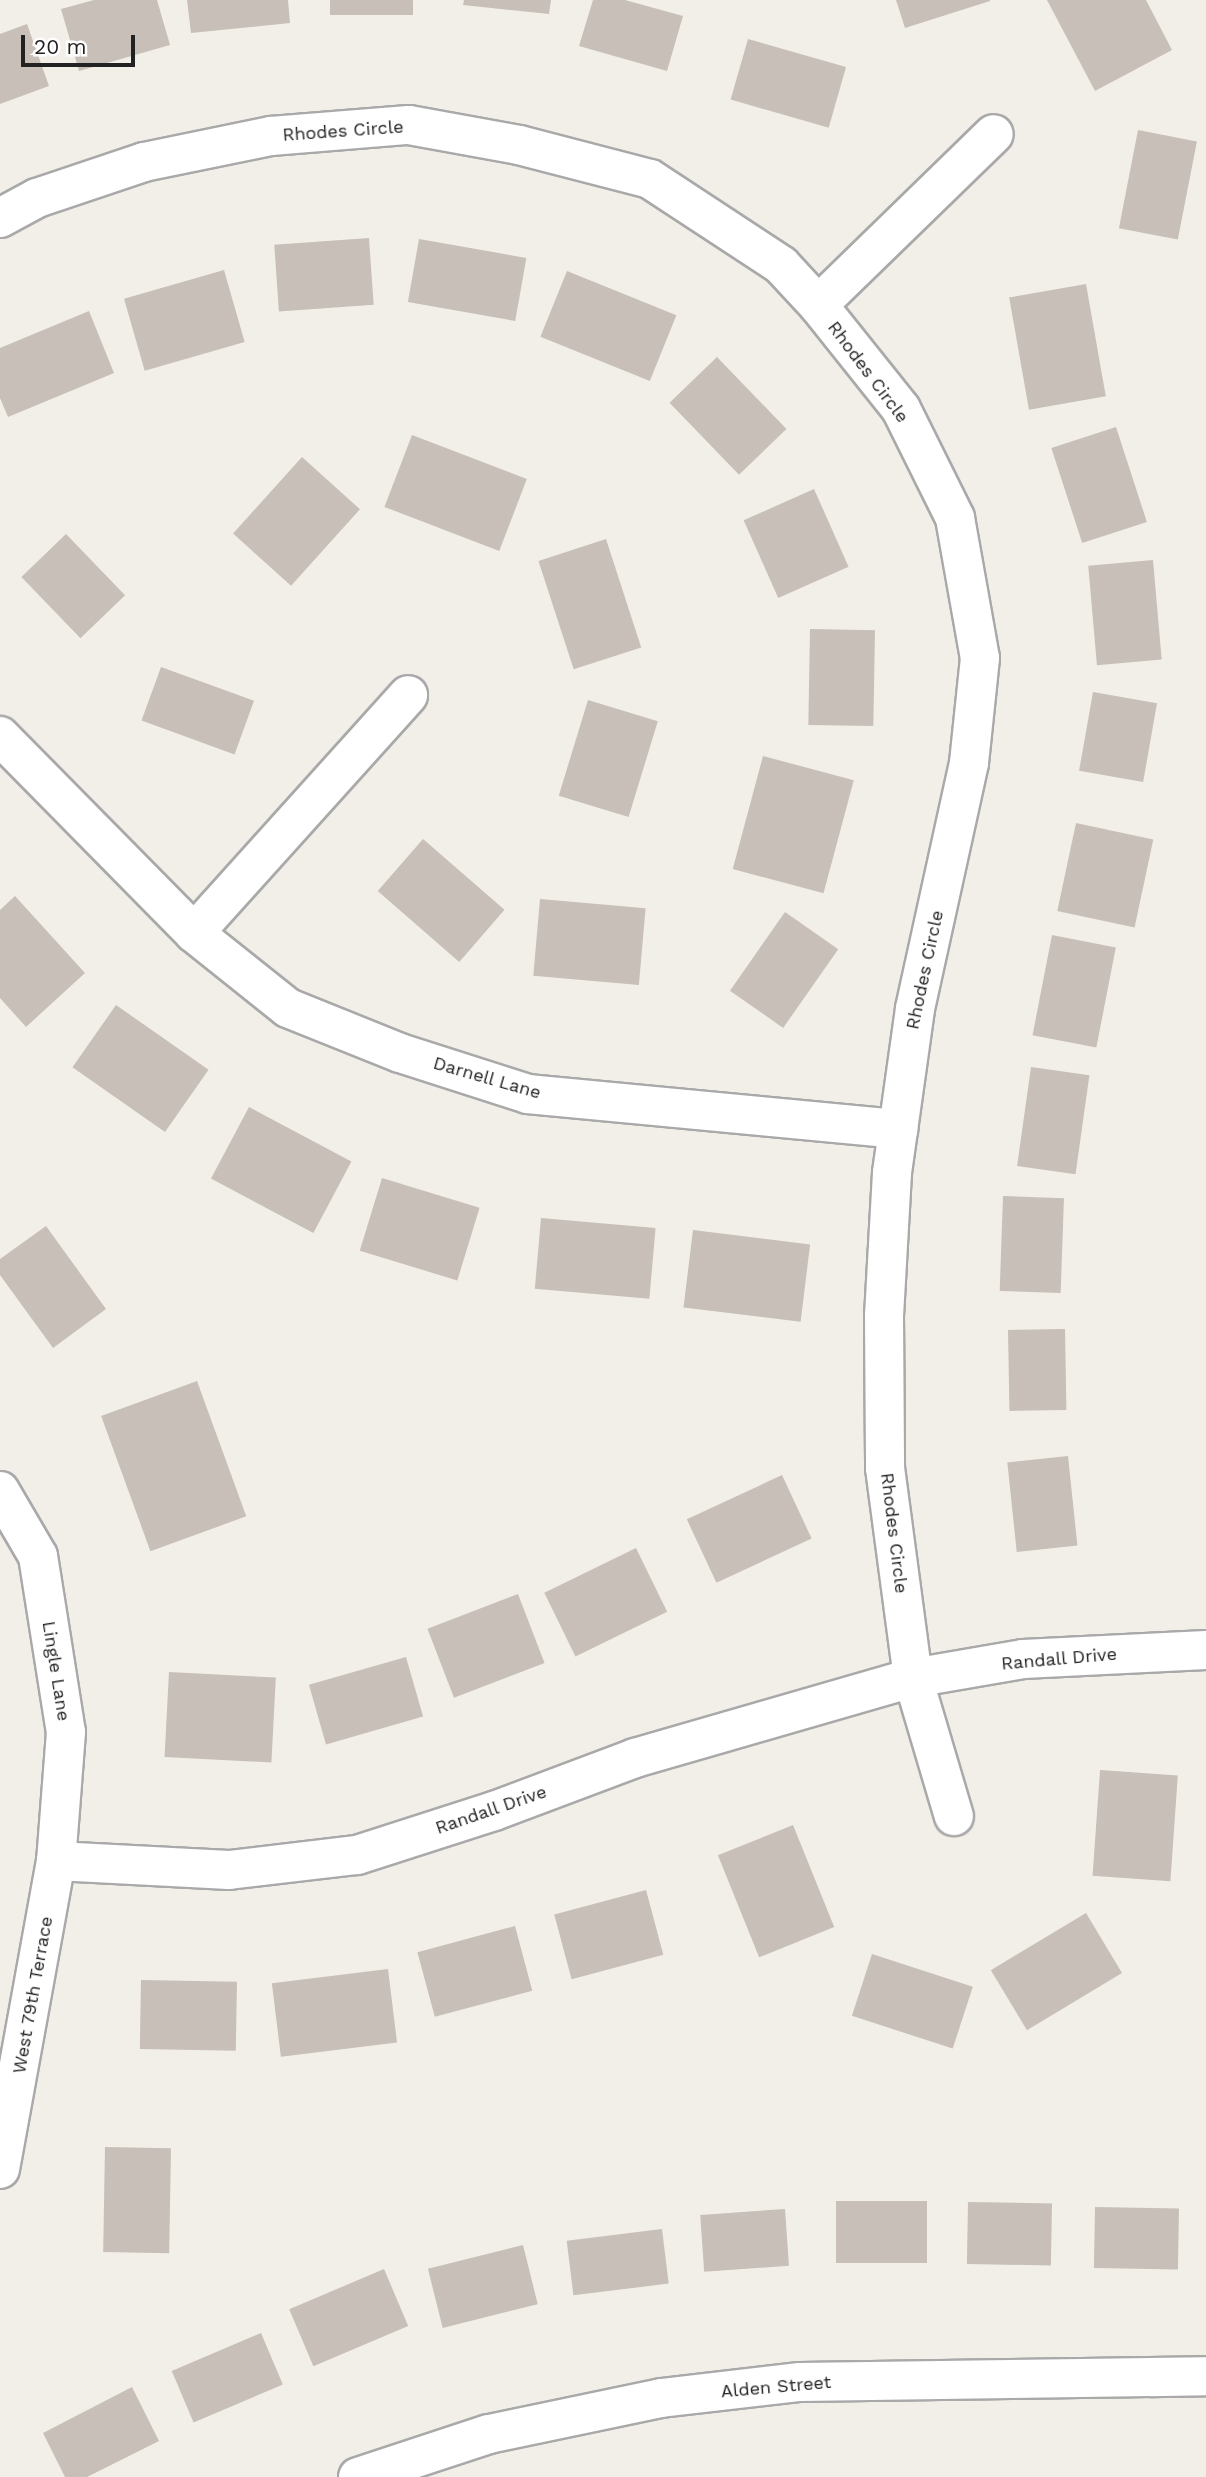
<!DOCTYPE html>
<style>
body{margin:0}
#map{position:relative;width:1206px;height:2477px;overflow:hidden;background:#f2efe9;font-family:"Work Sans",sans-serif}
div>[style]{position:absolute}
.building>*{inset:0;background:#c7bfb8;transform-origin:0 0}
.roads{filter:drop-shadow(2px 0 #a9a9a9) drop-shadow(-2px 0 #a9a9a9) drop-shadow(0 2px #a9a9a9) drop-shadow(0 -2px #a9a9a9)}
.minor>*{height:38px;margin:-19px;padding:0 19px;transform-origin:19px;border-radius:19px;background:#fff}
span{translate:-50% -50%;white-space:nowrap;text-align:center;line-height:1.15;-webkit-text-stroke:5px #fff;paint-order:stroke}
.street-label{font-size:18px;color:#222}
.scale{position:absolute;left:21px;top:35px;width:114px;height:32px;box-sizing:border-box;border:4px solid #222;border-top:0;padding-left:9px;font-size:21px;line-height:24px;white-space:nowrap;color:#222;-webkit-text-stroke:5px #fff;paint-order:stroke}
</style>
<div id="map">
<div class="building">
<i style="clip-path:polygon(94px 0,157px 0,170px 45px,79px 71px,61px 9px)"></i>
<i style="clip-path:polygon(187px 0,288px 0,290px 23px,191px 33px)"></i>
<i style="left:330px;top:0;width:83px;height:15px"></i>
<i style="clip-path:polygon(464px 0,551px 0,549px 14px,463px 5px)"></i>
<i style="clip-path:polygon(593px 0,625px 0,683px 16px,667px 71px,579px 46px)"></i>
<i style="clip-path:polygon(896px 0,990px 0,990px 1px,905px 28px)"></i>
<i style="clip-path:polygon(1047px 0,1146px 0,1172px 50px,1095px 91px)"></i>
<i style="clip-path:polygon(27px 24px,49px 86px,0 104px,0 34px)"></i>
<i style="left:748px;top:39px;width:102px;height:63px;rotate:16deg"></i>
<i style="left:1138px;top:130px;width:60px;height:100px;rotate:11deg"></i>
<i style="left:369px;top:238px;width:67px;height:95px;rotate:86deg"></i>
<i style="left:419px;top:239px;width:109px;height:64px;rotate:10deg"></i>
<i style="left:224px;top:270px;width:75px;height:104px;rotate:74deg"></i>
<i style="left:567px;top:271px;width:118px;height:71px;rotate:22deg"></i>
<i style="left:1086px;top:284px;width:114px;height:78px;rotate:80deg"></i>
<i style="clip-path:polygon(89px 311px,114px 373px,8px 417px,0 398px,0 348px)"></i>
<i style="left:717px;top:357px;width:100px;height:66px;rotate:46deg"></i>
<i style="left:1116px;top:427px;width:100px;height:68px;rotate:72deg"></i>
<i style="left:412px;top:435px;width:123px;height:77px;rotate:21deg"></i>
<i style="left:302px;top:457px;width:78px;height:103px;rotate:42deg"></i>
<i style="left:814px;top:489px;width:85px;height:77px;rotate:66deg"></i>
<i style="left:66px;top:534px;width:85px;height:62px;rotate:46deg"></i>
<i style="left:606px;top:539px;width:114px;height:71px;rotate:72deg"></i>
<i style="left:1153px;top:560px;width:100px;height:65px;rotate:85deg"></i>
<i style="left:810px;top:629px;width:65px;height:96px;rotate:1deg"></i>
<i style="left:161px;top:667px;width:99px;height:57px;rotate:20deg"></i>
<i style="left:1093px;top:692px;width:65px;height:80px;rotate:10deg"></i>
<i style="left:588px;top:700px;width:73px;height:100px;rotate:17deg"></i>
<i style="left:763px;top:756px;width:94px;height:117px;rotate:15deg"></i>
<i style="left:1076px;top:823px;width:79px;height:90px;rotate:12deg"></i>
<i style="left:423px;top:839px;width:108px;height:69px;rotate:41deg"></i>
<i style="clip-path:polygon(15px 896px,85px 973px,26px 1027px,0 998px,0 910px)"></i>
<i style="left:540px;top:899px;width:106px;height:77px;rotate:5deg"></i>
<i style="left:785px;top:912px;width:65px;height:96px;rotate:35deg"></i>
<i style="left:1052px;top:935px;width:65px;height:102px;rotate:11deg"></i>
<i style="left:116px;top:1005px;width:113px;height:76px;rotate:35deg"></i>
<i style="left:1031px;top:1067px;width:59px;height:100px;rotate:8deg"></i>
<i style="left:249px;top:1107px;width:116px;height:81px;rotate:28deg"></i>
<i style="left:382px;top:1178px;width:102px;height:76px;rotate:17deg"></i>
<i style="left:1003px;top:1196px;width:61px;height:95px;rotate:2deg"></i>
<i style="left:541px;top:1218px;width:115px;height:71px;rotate:5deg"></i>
<i style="clip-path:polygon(46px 1226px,106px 1309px,53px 1348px,0 1275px,0 1259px)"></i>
<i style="left:693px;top:1230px;width:118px;height:78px;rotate:7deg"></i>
<i style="left:1065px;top:1329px;width:81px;height:57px;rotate:89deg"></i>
<i style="left:197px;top:1381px;width:144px;height:102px;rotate:70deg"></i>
<i style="left:1068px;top:1456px;width:90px;height:61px;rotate:84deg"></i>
<i style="left:782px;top:1475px;width:70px;height:105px;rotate:65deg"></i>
<i style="left:636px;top:1548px;width:71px;height:102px;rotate:64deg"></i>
<i style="left:518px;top:1594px;width:74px;height:97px;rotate:69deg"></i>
<i style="left:406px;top:1657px;width:62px;height:101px;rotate:74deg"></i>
<i style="left:169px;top:1672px;width:107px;height:85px;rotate:3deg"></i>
<i style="left:1100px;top:1770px;width:78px;height:106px;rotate:4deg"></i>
<i style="left:793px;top:1825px;width:110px;height:81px;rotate:68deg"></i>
<i style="left:646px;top:1890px;width:67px;height:95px;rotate:75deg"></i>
<i style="left:1086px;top:1913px;width:70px;height:111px;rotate:59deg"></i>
<i style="left:515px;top:1926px;width:67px;height:101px;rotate:75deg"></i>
<i style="left:872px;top:1954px;width:106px;height:65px;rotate:18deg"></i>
<i style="left:388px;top:1969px;width:74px;height:117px;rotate:83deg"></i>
<i style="left:141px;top:1980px;width:96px;height:69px;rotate:1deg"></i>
<i style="left:105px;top:2147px;width:66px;height:105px;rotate:1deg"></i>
<i style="left:836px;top:2201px;width:91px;height:62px"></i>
<i style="left:968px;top:2202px;width:84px;height:62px;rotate:1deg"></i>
<i style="left:1095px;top:2207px;width:84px;height:61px;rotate:1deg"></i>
<i style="left:785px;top:2209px;width:57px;height:85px;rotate:86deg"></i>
<i style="left:662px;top:2229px;width:55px;height:96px;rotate:83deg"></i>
<i style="left:523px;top:2245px;width:61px;height:98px;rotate:76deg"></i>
<i style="left:384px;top:2269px;width:62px;height:103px;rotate:67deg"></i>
<i style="left:261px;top:2333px;width:56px;height:97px;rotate:67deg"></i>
<i style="clip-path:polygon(132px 2387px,159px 2441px,87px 2477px,65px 2477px,43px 2433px)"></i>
</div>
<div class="roads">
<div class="minor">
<i style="left:0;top:218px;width:42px;rotate:-28.4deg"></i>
<i style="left:37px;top:198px;width:113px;rotate:-18.6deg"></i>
<i style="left:144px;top:162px;width:130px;rotate:-11.6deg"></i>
<i style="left:271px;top:136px;width:138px;rotate:-4.6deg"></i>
<i style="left:409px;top:125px;width:112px;rotate:10.3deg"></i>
<i style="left:519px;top:145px;width:135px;rotate:14.5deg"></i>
<i style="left:650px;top:179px;width:157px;rotate:33.3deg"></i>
<i style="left:781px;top:265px;width:54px;rotate:47.2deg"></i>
<i style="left:818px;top:305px;width:133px;rotate:51.4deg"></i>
<i style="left:901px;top:409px;width:122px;rotate:63.6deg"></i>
<i style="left:955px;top:518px;width:142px;rotate:79.9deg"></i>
<i style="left:980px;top:658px;width:106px;rotate:96deg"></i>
<i style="left:969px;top:763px;width:252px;rotate:102.4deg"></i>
<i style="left:915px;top:1009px;width:166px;rotate:98deg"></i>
<i style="left:892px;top:1173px;width:143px;rotate:93.2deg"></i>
<i style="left:884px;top:1316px;width:152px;rotate:89.6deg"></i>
<i style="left:885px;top:1468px;width:212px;rotate:82.4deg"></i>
<i style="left:913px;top:1678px;width:144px;rotate:73.5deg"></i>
<i style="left:818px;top:305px;width:245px;rotate:-44.2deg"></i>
<i style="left:0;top:736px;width:276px;rotate:45.4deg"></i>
<i style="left:194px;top:933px;width:120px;rotate:38.6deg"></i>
<i style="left:288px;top:1008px;width:121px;rotate:21.9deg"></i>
<i style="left:400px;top:1053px;width:134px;rotate:17.8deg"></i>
<i style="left:528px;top:1094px;width:372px;rotate:5.4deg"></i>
<i style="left:194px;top:933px;width:320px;rotate:-48deg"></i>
<i style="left:0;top:1491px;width:75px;rotate:59.7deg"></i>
<i style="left:38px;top:1556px;width:178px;rotate:81deg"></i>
<i style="left:66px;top:1732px;width:129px;rotate:94.4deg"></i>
<i style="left:56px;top:1861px;width:313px;rotate:100.3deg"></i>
<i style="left:56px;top:1861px;width:173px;rotate:3deg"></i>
<i style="left:229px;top:1870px;width:129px;rotate:-6.7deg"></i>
<i style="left:357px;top:1855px;width:144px;rotate:-17.8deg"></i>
<i style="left:494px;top:1811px;width:151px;rotate:-20.6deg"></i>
<i style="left:635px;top:1758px;width:289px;rotate:-16.1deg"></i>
<i style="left:913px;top:1678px;width:112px;rotate:-9.8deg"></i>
<i style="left:1023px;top:1659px;width:183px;rotate:-2.8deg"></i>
<i style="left:358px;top:2477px;width:138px;rotate:-18.2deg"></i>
<i style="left:489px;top:2434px;width:176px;rotate:-11.8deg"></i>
<i style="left:661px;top:2398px;width:140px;rotate:-6.6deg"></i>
<i style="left:800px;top:2382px;width:406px;rotate:-0.8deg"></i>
</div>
</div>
<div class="street-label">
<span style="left:343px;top:131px;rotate:-4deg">Rhodes Circle</span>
<span style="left:868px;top:372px;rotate:53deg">Rhodes Circle</span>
<span style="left:925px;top:970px;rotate:-78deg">Rhodes Circle</span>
<span style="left:487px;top:1078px;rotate:16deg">Darnell Lane</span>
<span style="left:894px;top:1533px;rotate:83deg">Rhodes Circle</span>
<span style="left:1059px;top:1659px;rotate:-5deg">Randall Drive</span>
<span style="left:56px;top:1671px;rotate:81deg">Lingle Lane</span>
<span style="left:491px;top:1810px;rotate:-19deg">Randall Drive</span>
<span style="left:33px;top:1995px;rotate:-80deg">West 79th Terrace</span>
<span style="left:776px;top:2387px;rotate:-5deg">Alden Street</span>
</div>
<div class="scale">20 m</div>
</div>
